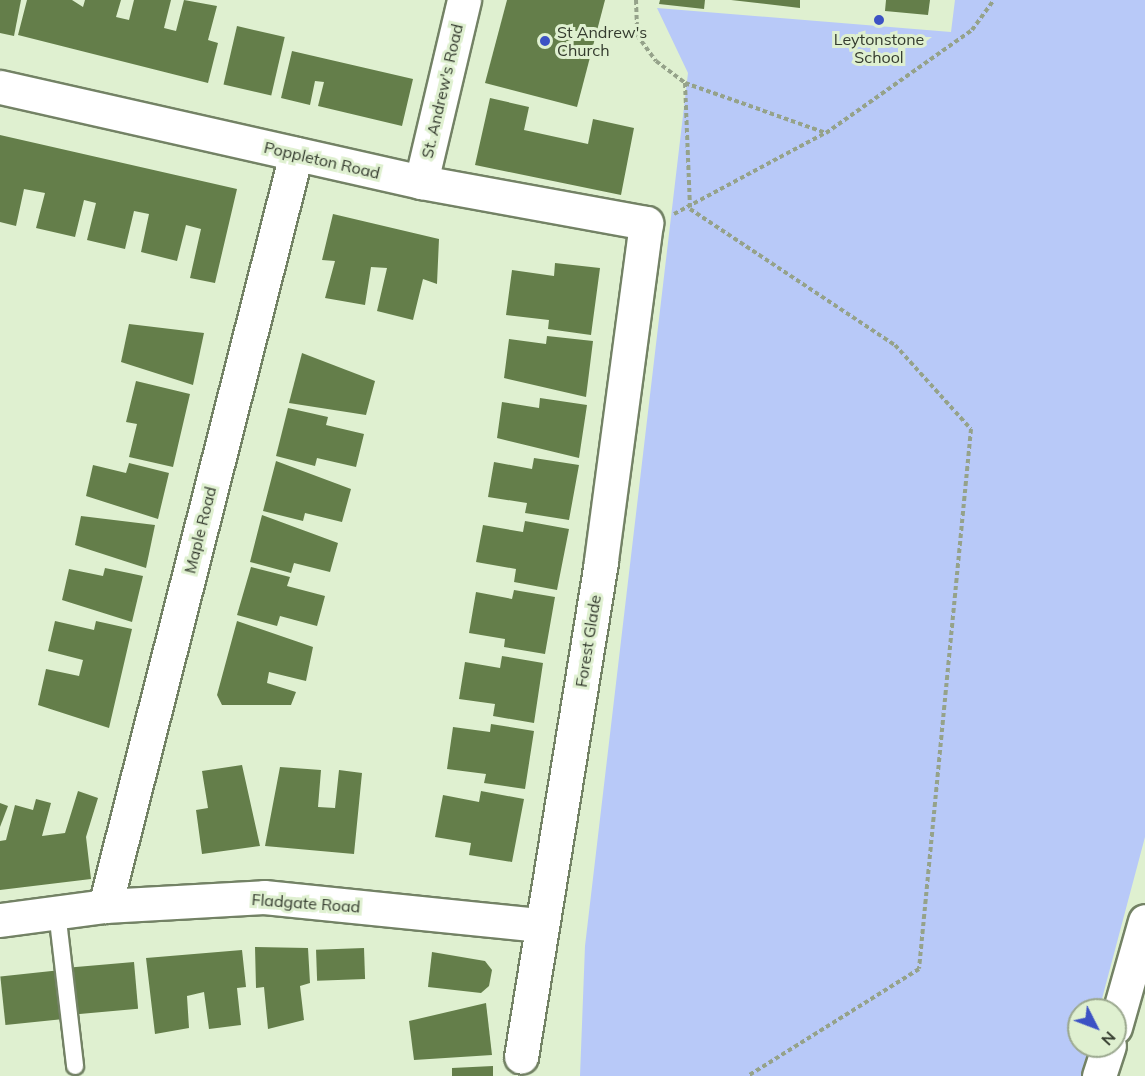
<!DOCTYPE html>
<style>
body{margin:0}
#map{position:relative;width:1145px;height:1076px;overflow:hidden;background:#dff0d0;font-family:Mulish,sans-serif}
div>[style]{position:absolute}
.green>*{inset:0;background:#b8c9f8}
.building>*{inset:0;background:#647e4a;transform-origin:0 0}
.path>*{height:4px;margin-top:-2px;transform-origin:0;background:repeating-linear-gradient(90deg,#95a28a 0 4.5px,transparent 0 7.5px)}
.roads{filter:drop-shadow(2px 0 #738265) drop-shadow(-2px 0 #738265) drop-shadow(0 2px #738265) drop-shadow(0 -2px #738265)}
.lane>*{height:16px;margin:-8px;padding:0 8px;transform-origin:8px;border-radius:8px;background:#fff}
.street>*{height:33px;margin:-16.5px;padding:0 16.5px;transform-origin:16.5px;border-radius:16.5px;background:#fff}
.secondary>*{height:33px;margin:-16.5px;padding:0 16.5px;transform-origin:16.5px;border-radius:16.5px;background:#fff}
.dots>*{width:16px;height:16px;translate:-50% -50%;box-sizing:border-box;border:3px solid #dff0d0;border-radius:50%}
span{translate:-50% -50%;white-space:nowrap;text-align:center;line-height:1.15;-webkit-text-stroke:6px #dff0d0;paint-order:stroke}
.poi-label{font-size:16px;color:#343b2e}
.left{translate:0 -50%;text-align:left}
.street-label{font-size:16px;color:#343b2e}
.north{position:absolute;left:1067px;top:998px;width:60px;height:60px;box-sizing:border-box;background:#dff0d0;border:2px solid #9ba88f;border-radius:50%;rotate:132deg;font-size:16px;font-weight:700;line-height:24px;text-align:center;color:#343b2e}
.north::after{content:'';display:block;margin:auto;width:21px;height:27px;background:#3c52c4;clip-path:polygon(50% 0,100% 100%,50% 72%,0 100%)}
</style>
<div id="map">
<div class="green">
<i style="clip-path:polygon(955px 0,1145px 0,1145px 837px,1099px 1010px,1079px 1010px,1079px 1046px,1089px 1046px,1081px 1076px,580px 1076px,585px 946px,688px 73px,657px 8px,951px 32px)"></i>
</div>
<div class="building">
<i style="clip-path:polygon(0 0,21px 0,14px 36px,0 33px)"></i>
<i style="clip-path:polygon(27px 0,72px 0,83px 7px,85px 0,121px 0,116px 17px,129px 20px,134px 0,171px 0,164px 28px,176px 31px,184px 0,217px 6px,208px 40px,218px 43px,208px 83px,18px 35px)"></i>
<i style="clip-path:polygon(507px 0,605px 0,577px 107px,485px 83px)"></i>
<i style="clip-path:polygon(660px 0,705px 0,704px 9px,659px 4px)"></i>
<i style="clip-path:polygon(731px 0,800px 0,800px 8px)"></i>
<i style="clip-path:polygon(886px 0,930px 0,928px 15px,885px 11px)"></i>
<i style="left:237px;top:26px;width:49px;height:60px;rotate:13deg"></i>
<i style="clip-path:polygon(292px 51px,413px 79px,402px 126px,318px 106px,324px 82px,315px 81px,310px 105px,281px 98px)"></i>
<i style="clip-path:polygon(490px 98px,529px 107px,524px 130px,588px 144px,593px 119px,634px 128px,621px 195px,475px 165px)"></i>
<i style="clip-path:polygon(0 135px,237px 189px,215px 283px,190px 278px,201px 229px,186px 225px,177px 261px,141px 252px,149px 214px,134px 211px,125px 249px,87px 240px,96px 203px,84px 200px,75px 237px,36px 228px,45px 193px,24px 189px,16px 226px,0 222px)"></i>
<i style="clip-path:polygon(333px 214px,439px 239px,437px 284px,423px 279px,413px 320px,377px 311px,387px 268px,371px 267px,365px 305px,325px 298px,335px 261px,322px 260px)"></i>
<i style="clip-path:polygon(555px 263px,600px 268px,591px 335px,548px 329px,549px 320px,506px 315px,512px 270px,554px 276px)"></i>
<i style="clip-path:polygon(129px 324px,204px 333px,193px 385px,121px 362px)"></i>
<i style="clip-path:polygon(547px 336px,593px 341px,586px 397px,504px 378px,509px 339px,546px 344px)"></i>
<i style="clip-path:polygon(302px 353px,375px 381px,366px 415px,289px 403px)"></i>
<i style="clip-path:polygon(136px 381px,190px 394px,173px 467px,129px 457px,137px 424px,126px 422px)"></i>
<i style="clip-path:polygon(540px 398px,587px 405px,579px 458px,497px 438px,502px 402px,539px 408px)"></i>
<i style="clip-path:polygon(288px 408px,328px 417px,326px 425px,364px 434px,356px 467px,317px 458px,315px 466px,276px 456px)"></i>
<i style="clip-path:polygon(534px 458px,579px 465px,569px 520px,525px 513px,527px 503px,488px 497px,494px 462px,532px 469px)"></i>
<i style="clip-path:polygon(276px 461px,351px 489px,342px 522px,305px 513px,303px 521px,263px 511px)"></i>
<i style="clip-path:polygon(129px 463px,169px 473px,158px 519px,86px 496px,93px 465px,126px 473px)"></i>
<i style="clip-path:polygon(262px 515px,338px 543px,330px 572px,294px 563px,291px 573px,250px 562px)"></i>
<i style="clip-path:polygon(81px 516px,155px 525px,146px 568px,75px 545px)"></i>
<i style="clip-path:polygon(525px 521px,569px 529px,557px 590px,514px 582px,516px 569px,476px 562px,483px 525px,523px 532px)"></i>
<i style="clip-path:polygon(251px 567px,290px 577px,287px 586px,325px 596px,317px 626px,280px 616px,277px 626px,237px 615px)"></i>
<i style="clip-path:polygon(105px 568px,143px 576px,132px 622px,62px 600px,69px 569px,103px 576px)"></i>
<i style="clip-path:polygon(514px 590px,555px 597px,545px 654px,504px 647px,505px 639px,469px 633px,476px 592px,512px 599px)"></i>
<i style="clip-path:polygon(55px 621px,94px 630px,96px 621px,132px 629px,109px 728px,38px 705px,46px 669px,79px 676px,83px 660px,48px 651px)"></i>
<i style="clip-path:polygon(237px 621px,313px 647px,306px 681px,269px 672px,267px 683px,296px 692px,291px 705px,222px 705px,217px 695px)"></i>
<i style="clip-path:polygon(502px 656px,543px 663px,534px 723px,493px 716px,495px 704px,459px 699px,465px 662px,500px 668px)"></i>
<i style="clip-path:polygon(491px 724px,534px 731px,525px 789px,484px 783px,486px 774px,447px 769px,453px 727px,490px 732px)"></i>
<i style="clip-path:polygon(242px 765px,260px 846px,202px 854px,196px 810px,208px 808px,202px 771px)"></i>
<i style="clip-path:polygon(280px 767px,321px 770px,318px 807px,335px 808px,339px 770px,362px 773px,354px 854px,265px 846px)"></i>
<i style="clip-path:polygon(78px 791px,98px 798px,86px 837px,91px 879px,0 890px,0 841px,6px 840px,15px 805px,33px 810px,36px 799px,51px 803px,42px 836px,65px 833px)"></i>
<i style="clip-path:polygon(481px 791px,524px 799px,512px 862px,469px 855px,471px 843px,435px 837px,443px 795px,479px 802px)"></i>
<i style="clip-path:polygon(0 803px,8px 806px,0 827px)"></i>
<i style="clip-path:polygon(255px 947px,308px 948px,310px 983px,300px 986px,304px 1020px,268px 1029px,264px 987px,256px 988px)"></i>
<i style="left:364px;top:948px;width:31px;height:48px;rotate:88deg"></i>
<i style="clip-path:polygon(242px 950px,246px 987px,237px 988px,241px 1025px,209px 1029px,204px 992px,187px 996px,189px 1028px,155px 1034px,146px 958px)"></i>
<i style="clip-path:polygon(432px 952px,485px 961px,492px 970px,489px 986px,481px 993px,428px 987px)"></i>
<i style="left:134px;top:962px;width:47px;height:67px;rotate:85deg"></i>
<i style="left:61px;top:970px;width:49px;height:61px;rotate:84deg"></i>
<i style="clip-path:polygon(486px 1003px,492px 1055px,414px 1060px,409px 1021px)"></i>
<i style="clip-path:polygon(493px 1066px,493px 1076px,452px 1076px,452px 1068px)"></i>
</div>
<div class="path">
<i style="left:636px;top:0;width:35px;rotate:88deg"></i>
<i style="left:637px;top:35px;width:32px;rotate:54deg"></i>
<i style="left:656px;top:61px;width:36px;rotate:37deg"></i>
<i style="left:685px;top:83px;width:126px;rotate:87.7deg"></i>
<i style="left:685px;top:83px;width:150px;rotate:19.5deg"></i>
<i style="left:826px;top:133px;width:179px;rotate:-35.2deg"></i>
<i style="left:972px;top:30px;width:37px;rotate:-54deg"></i>
<i style="left:690px;top:209px;width:246px;rotate:33.6deg"></i>
<i style="left:895px;top:345px;width:113px;rotate:47.9deg"></i>
<i style="left:971px;top:429px;width:542px;rotate:95.5deg"></i>
<i style="left:919px;top:969px;width:202px;rotate:148deg"></i>
<i style="left:674px;top:214px;width:171px;rotate:-28.2deg"></i>
</div>
<div class="roads">
<div class="lane">
<i style="left:57px;top:912px;width:155px;rotate:83.3deg"></i>
</div>
<div class="street">
<i style="left:0;top:87px;width:432px;rotate:12.7deg"></i>
<i style="left:421px;top:182px;width:229px;rotate:10.3deg"></i>
<i style="left:646px;top:223px;width:342px;rotate:97.6deg"></i>
<i style="left:601px;top:562px;width:501px;rotate:99.18deg"></i>
<i style="left:421px;top:182px;width:187px;rotate:-76.7deg"></i>
<i style="left:105px;top:906px;width:776px;rotate:-75.75deg"></i>
<i style="left:0;top:920px;width:106px;rotate:-7.6deg"></i>
<i style="left:105px;top:906px;width:159px;rotate:-3.2deg"></i>
<i style="left:264px;top:897px;width:278px;rotate:5.8deg"></i>
</div>
<div class="secondary">
<i style="left:1115px;top:1027px;width:110px;rotate:-74.2deg"></i>
<i style="left:1099px;top:1076px;width:32px;rotate:-72deg"></i>
</div>
</div>
<div class="dots">
<i style="left:879px;top:20px;background:#3c52c4"></i>
<i style="left:545px;top:41px;background:#3c52c4"></i>
</div>
<div class="poi-label">
<span class="left" style="left:557px;top:41px">St Andrew's<br>Church</span>
<span style="left:879px;top:48px">Leytonstone<br>School</span>
</div>
<div class="street-label">
<span style="left:442px;top:91px;rotate:-77deg">St. Andrew's Road</span>
<span style="left:322px;top:160px;rotate:13deg">Poppleton Road</span>
<span style="left:200px;top:530px;rotate:-76deg">Maple Road</span>
<span style="left:588px;top:641px;rotate:-81deg">Forest Glade</span>
<span style="left:306px;top:903px;rotate:4deg">Fladgate Road</span>
</div>
<div class="north">N</div>
</div>
